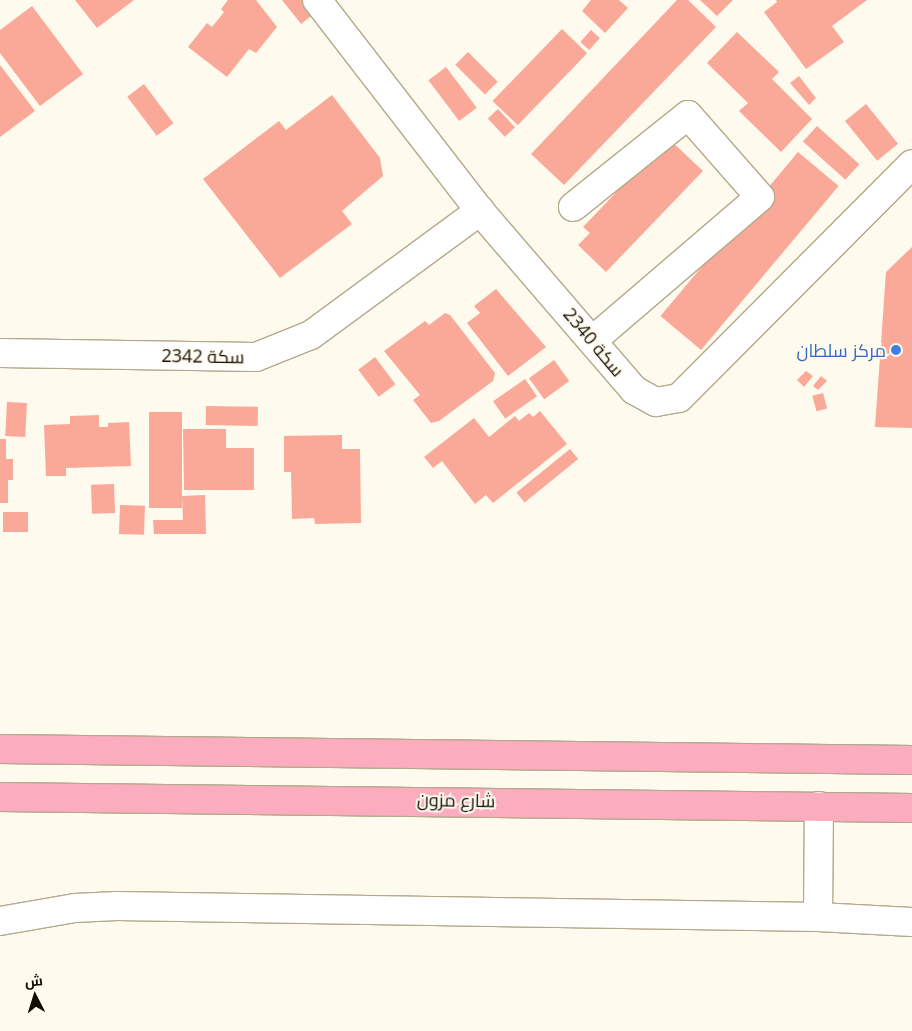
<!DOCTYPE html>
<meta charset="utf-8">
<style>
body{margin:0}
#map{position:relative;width:912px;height:1031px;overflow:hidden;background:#fffaee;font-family:"Open Sans",Cairo,sans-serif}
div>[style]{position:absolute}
.building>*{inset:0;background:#faa999;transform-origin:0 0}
.roads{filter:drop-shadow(1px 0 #b4a98b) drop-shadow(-1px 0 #b4a98b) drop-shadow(0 1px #b4a98b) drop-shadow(0 -1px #b4a98b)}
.street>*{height:28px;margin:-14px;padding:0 14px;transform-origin:14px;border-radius:14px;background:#fff}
.primary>*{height:28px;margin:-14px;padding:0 14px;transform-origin:14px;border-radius:14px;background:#fbacbf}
.dots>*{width:14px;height:14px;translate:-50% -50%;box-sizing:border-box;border:2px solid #fffaee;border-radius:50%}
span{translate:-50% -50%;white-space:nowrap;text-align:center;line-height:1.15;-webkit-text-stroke:4px #fffaee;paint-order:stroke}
.street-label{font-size:18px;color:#120e05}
.shop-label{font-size:18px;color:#366cbe}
.right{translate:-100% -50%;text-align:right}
.north{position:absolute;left:10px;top:971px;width:50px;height:50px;-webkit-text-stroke:4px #fffaee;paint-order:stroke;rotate:355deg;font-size:14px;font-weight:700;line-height:20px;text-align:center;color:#120e05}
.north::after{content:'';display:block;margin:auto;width:18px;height:22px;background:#120e05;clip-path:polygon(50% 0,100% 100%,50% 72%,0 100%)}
</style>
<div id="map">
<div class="building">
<i style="clip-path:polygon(75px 0,134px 0,97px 28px)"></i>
<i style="clip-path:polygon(228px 0,256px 0,277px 27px,256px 53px,249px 49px,227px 77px,188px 47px,207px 23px,212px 27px,224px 12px,221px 9px)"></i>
<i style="clip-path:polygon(282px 0,307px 0,316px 12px,301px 24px)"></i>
<i style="clip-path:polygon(591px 0,619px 0,628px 8px,605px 33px,582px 11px)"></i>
<i style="clip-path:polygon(677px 0,688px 0,716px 27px,564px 185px,531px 154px)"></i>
<i style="clip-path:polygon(700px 0,733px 0,717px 16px)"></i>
<i style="clip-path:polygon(776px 0,867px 0,832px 26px,844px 42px,806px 69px,764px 12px,777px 2px)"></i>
<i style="clip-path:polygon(32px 6px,83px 74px,40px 106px,0 53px,0 30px)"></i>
<i style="left:562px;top:29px;width:35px;height:100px;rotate:44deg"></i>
<i style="left:591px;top:30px;width:12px;height:16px;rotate:42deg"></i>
<i style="clip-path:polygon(737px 32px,779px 72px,772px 79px,812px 119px,781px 152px,739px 111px,748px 103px,707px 63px)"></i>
<i style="left:468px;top:52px;width:42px;height:18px;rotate:45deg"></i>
<i style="clip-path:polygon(0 65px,35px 111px,0 137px)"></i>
<i style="left:446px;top:67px;width:51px;height:22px;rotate:53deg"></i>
<i style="clip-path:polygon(799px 76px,816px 98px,809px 105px,790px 83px)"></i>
<i style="left:144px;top:84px;width:49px;height:21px;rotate:53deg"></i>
<i style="clip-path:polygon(332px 95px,380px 158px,383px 176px,342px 211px,352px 224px,280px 278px,203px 179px,279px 121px,286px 130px)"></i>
<i style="left:866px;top:104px;width:51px;height:27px;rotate:51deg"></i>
<i style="left:498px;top:109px;width:25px;height:14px;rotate:47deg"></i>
<i style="left:817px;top:126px;width:57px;height:21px;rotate:42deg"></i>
<i style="clip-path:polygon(668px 138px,703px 171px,606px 272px,578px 245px,590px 233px,583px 227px)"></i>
<i style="left:798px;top:152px;width:53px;height:214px;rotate:40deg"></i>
<i style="clip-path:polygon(912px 247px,912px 428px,875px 427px,886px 272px)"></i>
<i style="clip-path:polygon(496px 289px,546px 347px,508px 376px,467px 323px,480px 313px,474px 306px)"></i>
<i style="clip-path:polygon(445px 313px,450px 315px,495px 373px,493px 381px,439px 421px,431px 423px,413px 400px,420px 395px,384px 351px,425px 321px,429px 325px)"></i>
<i style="left:375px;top:357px;width:34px;height:21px;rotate:53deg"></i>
<i style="left:554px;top:360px;width:26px;height:31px;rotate:54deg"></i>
<i style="clip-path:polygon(806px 371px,813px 376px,804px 387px,797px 380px)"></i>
<i style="clip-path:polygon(821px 376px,827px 381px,818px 390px,813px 386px)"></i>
<i style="left:525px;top:379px;width:21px;height:39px;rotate:55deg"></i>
<i style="left:823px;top:393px;width:16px;height:11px;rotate:75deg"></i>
<i style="left:7px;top:402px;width:20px;height:34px;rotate:3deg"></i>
<i style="left:206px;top:406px;width:52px;height:19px;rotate:1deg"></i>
<i style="clip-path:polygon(540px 411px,567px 444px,493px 503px,486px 495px,475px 504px,442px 461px,433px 468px,424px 457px,474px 418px,489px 437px,515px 416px,519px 421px,529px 413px,533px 417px)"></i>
<i style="left:149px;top:412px;width:33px;height:96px"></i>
<i style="clip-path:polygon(99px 415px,99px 427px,108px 427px,108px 423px,129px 422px,131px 466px,66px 468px,66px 476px,46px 476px,44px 425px,70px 424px,70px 416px)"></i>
<i style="clip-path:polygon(183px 429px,226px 429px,226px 448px,254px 448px,254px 490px,184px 490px)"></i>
<i style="clip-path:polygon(342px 435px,342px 449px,360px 449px,361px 523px,315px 524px,314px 518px,292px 519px,291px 472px,284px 472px,284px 436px)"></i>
<i style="clip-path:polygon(0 439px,6px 439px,6px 459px,13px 459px,13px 480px,8px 480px,8px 503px,0 503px)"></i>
<i style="left:570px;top:449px;width:13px;height:69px;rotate:51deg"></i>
<i style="left:114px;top:484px;width:29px;height:23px;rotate:88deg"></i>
<i style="clip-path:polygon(205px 495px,206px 534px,154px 534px,153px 520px,183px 520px,182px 496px)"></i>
<i style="left:120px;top:505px;width:25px;height:29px;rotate:2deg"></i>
<i style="left:28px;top:512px;width:20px;height:25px;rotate:90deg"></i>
</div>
<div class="roads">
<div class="street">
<i style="left:317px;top:0;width:267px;rotate:52.3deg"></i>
<i style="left:480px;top:211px;width:236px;rotate:49.3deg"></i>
<i style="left:634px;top:390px;width:25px;rotate:29deg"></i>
<i style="left:656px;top:402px;width:23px;rotate:-10deg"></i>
<i style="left:679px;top:398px;width:330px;rotate:-45.1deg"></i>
<i style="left:573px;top:207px;width:147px;rotate:-38.7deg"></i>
<i style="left:688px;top:115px;width:109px;rotate:48.7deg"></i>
<i style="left:760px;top:197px;width:220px;rotate:139.4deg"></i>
<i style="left:0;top:353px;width:256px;rotate:0.9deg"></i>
<i style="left:256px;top:357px;width:59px;rotate:-21.8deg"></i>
<i style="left:311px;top:335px;width:210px;rotate:-36.3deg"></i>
<i style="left:818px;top:917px;width:111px;rotate:-89.5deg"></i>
<i style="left:0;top:921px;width:76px;rotate:-9.8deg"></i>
<i style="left:75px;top:908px;width:42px;rotate:-2.7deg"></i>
<i style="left:117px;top:906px;width:701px;rotate:0.9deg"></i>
<i style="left:818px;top:917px;width:94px;rotate:3deg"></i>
</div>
<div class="primary">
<i style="left:0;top:749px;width:912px;rotate:0.69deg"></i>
<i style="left:0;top:797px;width:912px;rotate:0.69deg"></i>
</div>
</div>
<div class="dots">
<i style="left:896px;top:350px;background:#3f7fe0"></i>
</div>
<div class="street-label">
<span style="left:594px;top:342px;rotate:50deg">سكة 2340</span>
<span style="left:203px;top:356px;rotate:1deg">سكة 2342</span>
<span style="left:456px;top:800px;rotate:1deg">شارع مزون</span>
</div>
<div class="shop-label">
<span class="right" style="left:886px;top:350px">مركز سلطان</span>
</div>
<div class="north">ش</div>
</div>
